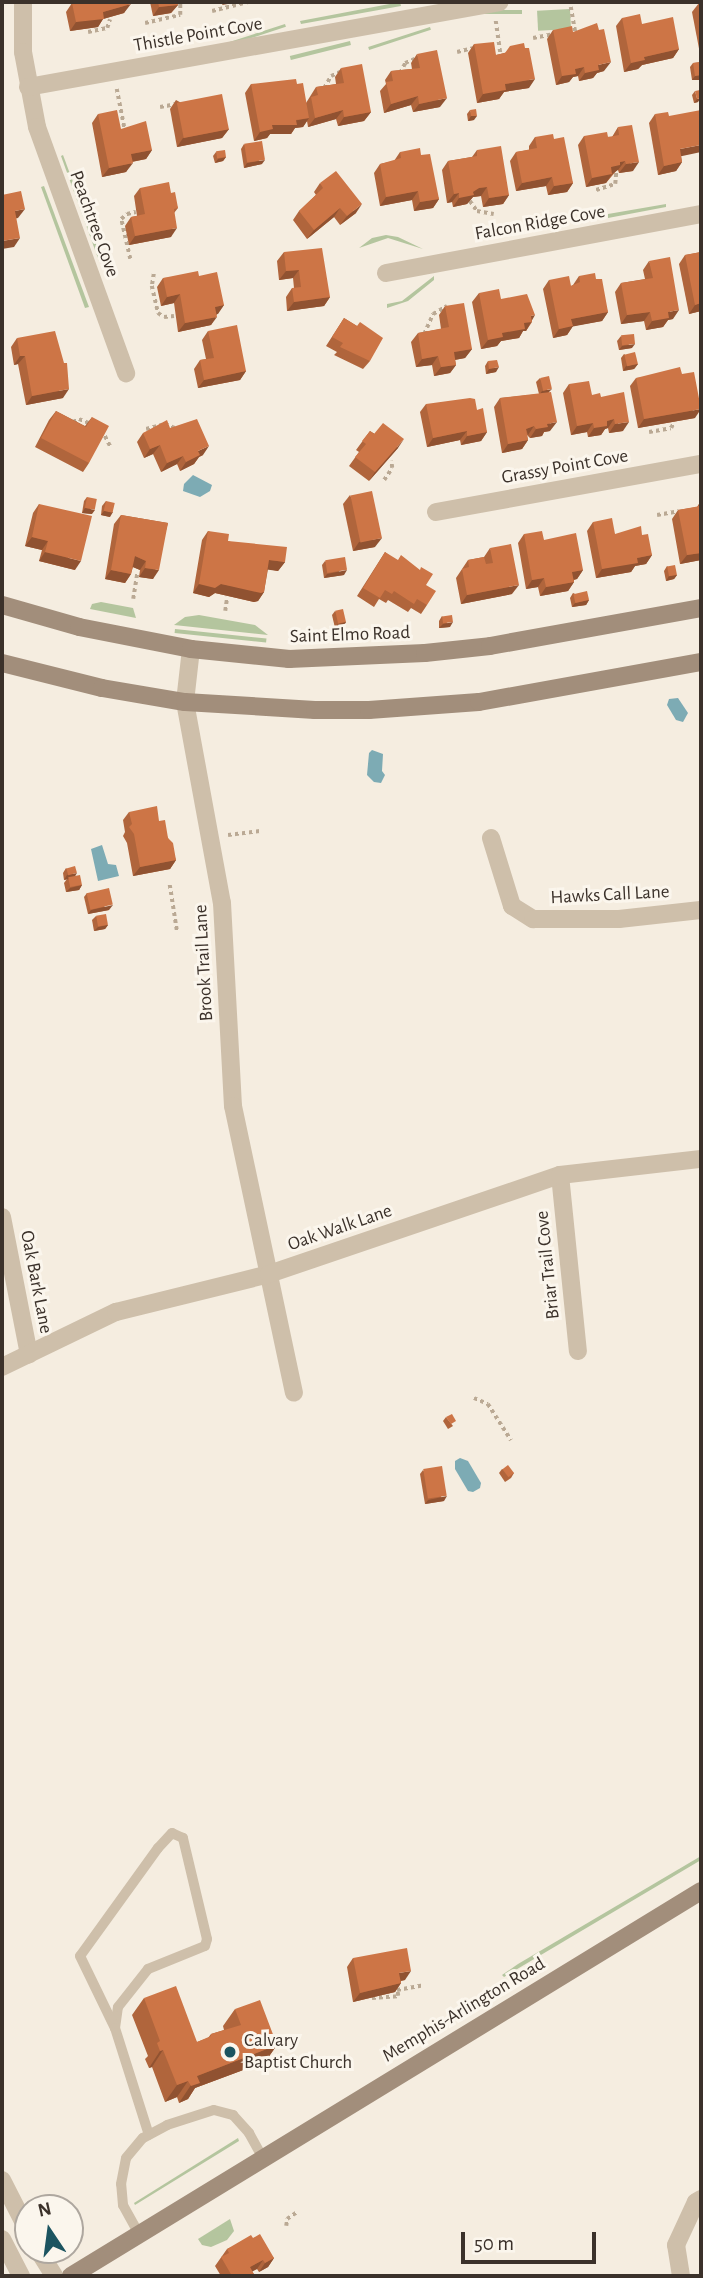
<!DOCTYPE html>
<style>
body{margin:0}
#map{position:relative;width:703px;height:2278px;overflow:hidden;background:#f5ede0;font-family:"Alegreya Sans",sans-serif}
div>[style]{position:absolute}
.green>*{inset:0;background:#b4c59e;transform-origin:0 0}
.water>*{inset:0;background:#7dabb4}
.path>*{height:3.5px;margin-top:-1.75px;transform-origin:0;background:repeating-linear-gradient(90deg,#baa994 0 3.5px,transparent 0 7px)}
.lane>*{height:10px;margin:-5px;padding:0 5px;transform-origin:5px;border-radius:5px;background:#cebfaa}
.street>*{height:18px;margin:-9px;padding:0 9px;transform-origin:9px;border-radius:9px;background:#cebfaa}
.secondary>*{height:18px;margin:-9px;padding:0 9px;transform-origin:9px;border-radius:9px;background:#a28e7b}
.wall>*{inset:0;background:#b0653c}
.shaded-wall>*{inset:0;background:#905231}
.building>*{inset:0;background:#cd7546;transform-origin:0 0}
.dots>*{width:19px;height:19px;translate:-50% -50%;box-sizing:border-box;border:4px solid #fbf6ed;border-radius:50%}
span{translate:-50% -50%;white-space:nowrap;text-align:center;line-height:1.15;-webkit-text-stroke:6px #fbf6ed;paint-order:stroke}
.street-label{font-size:19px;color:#3b312a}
.poi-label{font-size:19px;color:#3b312a}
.left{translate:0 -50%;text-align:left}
.frame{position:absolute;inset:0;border:4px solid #3b312a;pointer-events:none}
.north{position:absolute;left:14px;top:2194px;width:70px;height:70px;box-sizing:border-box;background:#fbf6ed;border:2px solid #aea79f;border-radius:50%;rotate:347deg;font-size:19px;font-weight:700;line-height:28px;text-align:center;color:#3b312a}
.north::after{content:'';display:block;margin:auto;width:24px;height:32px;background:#1c5460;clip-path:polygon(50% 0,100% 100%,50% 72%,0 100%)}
.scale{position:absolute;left:461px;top:2232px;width:135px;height:32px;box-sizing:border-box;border:4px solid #3b312a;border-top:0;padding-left:9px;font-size:21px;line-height:24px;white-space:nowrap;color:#3b312a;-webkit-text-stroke:5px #fbf6ed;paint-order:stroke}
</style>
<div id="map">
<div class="green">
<i style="clip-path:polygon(400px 2px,401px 6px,301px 24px,300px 21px)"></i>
<i style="left:570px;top:9px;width:20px;height:33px;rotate:87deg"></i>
<i style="left:522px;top:10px;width:4px;height:64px;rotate:90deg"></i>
<i style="left:285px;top:24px;width:3px;height:60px;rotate:72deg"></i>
<i style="left:430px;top:27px;width:3px;height:65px;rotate:72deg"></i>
<i style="left:350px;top:41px;width:4px;height:62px;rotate:76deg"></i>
<i style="clip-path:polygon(63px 155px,102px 260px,99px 261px,61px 156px)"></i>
<i style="clip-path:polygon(44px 186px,89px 307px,85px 308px,41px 187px)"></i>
<i style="clip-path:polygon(666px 204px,666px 207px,608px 218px,608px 214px)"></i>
<i style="clip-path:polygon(386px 235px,398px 237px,423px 249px,388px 238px,359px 248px,372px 238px)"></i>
<i style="clip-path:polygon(434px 276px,434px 280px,408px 301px,387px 308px,387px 304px,402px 301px)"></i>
<i style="clip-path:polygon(101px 602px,133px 608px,136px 618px,90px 609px,92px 604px)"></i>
<i style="clip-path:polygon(199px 615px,255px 625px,268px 635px,174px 625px,185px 617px)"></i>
<i style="left:175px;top:629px;width:92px;height:4px;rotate:6deg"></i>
<i style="clip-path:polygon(701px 1856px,701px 1860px,504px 1977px,502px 1975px,518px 1964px)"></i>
<i style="clip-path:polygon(238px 2138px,239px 2141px,135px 2205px,134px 2203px)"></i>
<i style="clip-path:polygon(230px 2219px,234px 2231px,227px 2240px,211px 2247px,202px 2245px,198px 2239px)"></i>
</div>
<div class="water">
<i style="clip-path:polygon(193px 475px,212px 485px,210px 491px,200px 497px,183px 491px,184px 484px)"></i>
<i style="clip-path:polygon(678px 698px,688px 713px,683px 722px,676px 720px,667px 705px,669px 699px)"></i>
<i style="clip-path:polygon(372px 750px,383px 754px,382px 771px,385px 775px,381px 783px,374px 782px,367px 775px,369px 753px)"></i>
<i style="clip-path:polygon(102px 845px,108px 864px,116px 865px,119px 876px,98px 881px,91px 849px)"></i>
<i style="clip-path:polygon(460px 1458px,468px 1461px,481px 1483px,480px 1488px,473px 1492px,468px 1491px,455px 1469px,455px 1461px)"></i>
</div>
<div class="path">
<i style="left:571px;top:7px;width:28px;rotate:80deg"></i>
<i style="left:212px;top:11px;width:37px;rotate:-14deg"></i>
<i style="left:496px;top:21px;width:35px;rotate:82deg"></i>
<i style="left:145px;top:23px;width:36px;rotate:-13deg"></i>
<i style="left:180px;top:15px;width:13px;rotate:-90deg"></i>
<i style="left:88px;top:32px;width:19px;rotate:-12deg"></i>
<i style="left:107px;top:28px;width:9px;rotate:-72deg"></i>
<i style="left:533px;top:38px;width:20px;rotate:-11deg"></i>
<i style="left:457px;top:52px;width:16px;rotate:-14deg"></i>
<i style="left:400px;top:73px;width:11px;rotate:-63deg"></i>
<i style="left:405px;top:63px;width:13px;rotate:-23deg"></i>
<i style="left:324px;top:88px;width:14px;rotate:-60deg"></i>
<i style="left:331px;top:76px;width:10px;rotate:-24deg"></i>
<i style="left:117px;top:89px;width:42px;rotate:79deg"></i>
<i style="left:160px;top:107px;width:17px;rotate:-10deg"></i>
<i style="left:596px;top:190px;width:20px;rotate:-18deg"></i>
<i style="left:615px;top:184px;width:12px;rotate:-85deg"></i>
<i style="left:470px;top:201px;width:12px;rotate:55deg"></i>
<i style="left:477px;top:211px;width:17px;rotate:10deg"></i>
<i style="left:130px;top:259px;width:41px;rotate:-102.7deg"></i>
<i style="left:121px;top:219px;width:8px;rotate:-40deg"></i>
<i style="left:127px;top:214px;width:9px;rotate:-13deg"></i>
<i style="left:154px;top:274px;width:12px;rotate:99deg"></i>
<i style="left:152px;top:286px;width:28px;rotate:77deg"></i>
<i style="left:158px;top:313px;width:7px;rotate:34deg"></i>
<i style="left:164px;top:317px;width:10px;rotate:-6deg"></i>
<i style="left:424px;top:334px;width:22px;rotate:-66deg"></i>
<i style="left:433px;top:314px;width:16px;rotate:-30deg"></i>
<i style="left:73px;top:422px;width:7px;rotate:-27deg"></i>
<i style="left:79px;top:419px;width:11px;rotate:22deg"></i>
<i style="left:146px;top:429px;width:20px;rotate:-15deg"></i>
<i style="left:165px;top:424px;width:11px;rotate:22deg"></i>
<i style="left:102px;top:430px;width:20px;rotate:63deg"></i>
<i style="left:649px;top:432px;width:22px;rotate:-10deg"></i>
<i style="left:671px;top:428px;width:7px;rotate:-63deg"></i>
<i style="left:384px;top:480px;width:14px;rotate:-56deg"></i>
<i style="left:392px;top:468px;width:7px;rotate:-98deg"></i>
<i style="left:657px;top:515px;width:22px;rotate:-10deg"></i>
<i style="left:133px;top:599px;width:26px;rotate:-81deg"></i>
<i style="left:225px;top:611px;width:14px;rotate:-82deg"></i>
<i style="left:228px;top:835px;width:32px;rotate:-7deg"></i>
<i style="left:170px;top:885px;width:46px;rotate:81.2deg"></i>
<i style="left:474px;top:1398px;width:15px;rotate:23deg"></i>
<i style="left:488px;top:1404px;width:43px;rotate:57.4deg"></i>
<i style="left:372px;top:1998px;width:26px;rotate:-4deg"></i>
<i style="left:398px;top:1996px;width:6px;rotate:-99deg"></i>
<i style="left:397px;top:1990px;width:27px;rotate:-10deg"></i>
<i style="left:286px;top:2226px;width:7px;rotate:-82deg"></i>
<i style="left:287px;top:2219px;width:12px;rotate:-35deg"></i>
</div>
<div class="lane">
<i style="left:115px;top:2028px;width:21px;rotate:-82deg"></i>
<i style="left:118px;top:2007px;width:48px;rotate:-51.7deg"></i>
<i style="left:148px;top:1969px;width:61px;rotate:-22deg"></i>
<i style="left:205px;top:1946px;width:7px;rotate:-74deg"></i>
<i style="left:207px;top:1939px;width:104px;rotate:-103.4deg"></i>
<i style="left:183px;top:1838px;width:12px;rotate:-156deg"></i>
<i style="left:172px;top:1833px;width:21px;rotate:133deg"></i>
<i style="left:158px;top:1848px;width:133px;rotate:125.8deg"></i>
<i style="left:80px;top:1956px;width:80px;rotate:64.1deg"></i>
<i style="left:115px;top:2028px;width:112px;rotate:72.4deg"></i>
<i style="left:139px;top:2234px;width:33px;rotate:-119deg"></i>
<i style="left:123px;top:2205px;width:21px;rotate:-95deg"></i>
<i style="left:121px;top:2184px;width:26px;rotate:-79deg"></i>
<i style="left:126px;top:2158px;width:26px;rotate:-50deg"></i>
<i style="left:143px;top:2138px;width:27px;rotate:-28deg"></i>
<i style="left:167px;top:2125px;width:49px;rotate:-17.7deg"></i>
<i style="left:214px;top:2110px;width:20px;rotate:15deg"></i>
<i style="left:233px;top:2115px;width:24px;rotate:48deg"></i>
<i style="left:249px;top:2133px;width:29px;rotate:61deg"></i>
</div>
<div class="street">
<i style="left:23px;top:2px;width:50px;rotate:90deg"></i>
<i style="left:23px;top:52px;width:76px;rotate:79.4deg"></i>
<i style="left:37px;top:127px;width:262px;rotate:70.1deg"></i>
<i style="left:28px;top:87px;width:479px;rotate:-10.2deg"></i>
<i style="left:386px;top:273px;width:320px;rotate:-10.6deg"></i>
<i style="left:436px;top:512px;width:269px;rotate:-10.3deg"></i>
<i style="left:191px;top:649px;width:53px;rotate:96.5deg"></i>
<i style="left:185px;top:702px;width:204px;rotate:79.6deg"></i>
<i style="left:222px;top:903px;width:203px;rotate:86.9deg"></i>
<i style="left:233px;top:1106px;width:293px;rotate:78deg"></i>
<i style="left:491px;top:838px;width:71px;rotate:72.8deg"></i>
<i style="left:512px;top:906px;width:25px;rotate:32deg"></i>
<i style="left:533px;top:919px;width:86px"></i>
<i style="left:619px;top:919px;width:82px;rotate:-6.3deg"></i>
<i style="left:560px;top:1175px;width:177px;rotate:84.2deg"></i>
<i style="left:2px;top:1217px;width:140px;rotate:78.9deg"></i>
<i style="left:2px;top:1367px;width:127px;rotate:-25.8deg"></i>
<i style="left:116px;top:1312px;width:158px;rotate:-13.9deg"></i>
<i style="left:269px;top:1274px;width:307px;rotate:-18.8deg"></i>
<i style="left:560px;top:1175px;width:142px;rotate:-6.5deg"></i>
<i style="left:2px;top:2180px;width:57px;rotate:63deg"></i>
<i style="left:2px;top:2239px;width:42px;rotate:62.8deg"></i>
<i style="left:38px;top:2250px;width:31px;rotate:58deg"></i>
<i style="left:681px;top:2276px;width:31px;rotate:-99deg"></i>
<i style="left:676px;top:2245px;width:47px;rotate:-65.1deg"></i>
<i style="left:696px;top:2202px;width:6px;rotate:-31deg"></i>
</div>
<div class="secondary">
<i style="left:2px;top:605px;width:80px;rotate:15.9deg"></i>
<i style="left:79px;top:627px;width:114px;rotate:11.1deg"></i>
<i style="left:191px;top:649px;width:99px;rotate:5.8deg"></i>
<i style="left:289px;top:659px;width:136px;rotate:-2.5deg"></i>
<i style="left:425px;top:653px;width:65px;rotate:-6.1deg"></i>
<i style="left:490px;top:646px;width:214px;rotate:-10.2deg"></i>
<i style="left:2px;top:663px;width:103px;rotate:14deg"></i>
<i style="left:102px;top:688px;width:84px;rotate:9.6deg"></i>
<i style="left:185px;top:702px;width:130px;rotate:3.5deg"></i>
<i style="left:315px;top:710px;width:54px"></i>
<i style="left:369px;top:710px;width:110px;rotate:-4.2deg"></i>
<i style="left:479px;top:702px;width:226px;rotate:-10.2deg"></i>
<i style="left:71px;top:2276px;width:738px;rotate:-31.43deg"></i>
</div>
<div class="wall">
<i style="clip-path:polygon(75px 2px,130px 2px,124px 13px,103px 19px,98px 27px,70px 31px,66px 12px,72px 3px)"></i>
<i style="clip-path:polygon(150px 2px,177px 2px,178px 5px,171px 13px,153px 16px)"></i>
<i style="clip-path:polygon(701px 2px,701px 59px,692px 12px,699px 3px)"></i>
<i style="clip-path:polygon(622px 18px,642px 24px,679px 49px,673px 58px,642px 65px,638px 69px,624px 72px,616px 26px)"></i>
<i style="clip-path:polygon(553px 30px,573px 32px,604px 71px,597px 73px,593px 78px,579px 81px,578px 76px,573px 77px,569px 82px,556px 85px,547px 39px)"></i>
<i style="clip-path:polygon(474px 44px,496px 55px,525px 48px,529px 88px,504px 92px,499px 99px,477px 103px,468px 53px)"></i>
<i style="clip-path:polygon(417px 54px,440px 107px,413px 112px,411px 105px,384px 113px,380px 91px,386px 84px,385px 80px,391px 71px,412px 69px,411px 63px)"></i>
<i style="clip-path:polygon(701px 62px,701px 80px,692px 80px,690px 67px,693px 63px)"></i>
<i style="clip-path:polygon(341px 68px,371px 112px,364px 121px,338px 126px,336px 119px,308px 127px,307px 121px,303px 127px,295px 128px,291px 134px,270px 134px,267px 138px,254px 141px,245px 93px,251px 84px,297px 84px,306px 103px,316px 87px,336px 84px,335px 77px)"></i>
<i style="clip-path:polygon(695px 91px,698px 102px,694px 103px,692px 95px)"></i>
<i style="clip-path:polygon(176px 100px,229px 129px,222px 138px,177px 147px,170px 109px)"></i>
<i style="clip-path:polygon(470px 110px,474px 120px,468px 121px,467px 114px)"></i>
<i style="clip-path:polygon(98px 114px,152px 150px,146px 159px,132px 162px,126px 172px,102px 177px,92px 123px)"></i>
<i style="clip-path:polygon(655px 114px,681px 156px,682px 162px,676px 171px,658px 175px,649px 123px)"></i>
<i style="clip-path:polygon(618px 127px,633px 171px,619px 173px,618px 170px,617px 170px,606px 183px,586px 187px,578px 145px,584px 136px,612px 137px)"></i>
<i style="clip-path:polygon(535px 137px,554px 139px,573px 183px,567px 192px,548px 195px,546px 186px,516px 191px,510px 161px,516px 152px,529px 150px,529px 146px)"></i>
<i style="clip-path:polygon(244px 144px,262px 164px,244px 168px,241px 149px)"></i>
<i style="clip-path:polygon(477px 150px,509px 195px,503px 204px,483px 207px,481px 196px,473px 197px,467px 204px,453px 207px,452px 202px,447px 203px,442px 170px,448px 161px,472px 157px)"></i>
<i style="clip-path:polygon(216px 152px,226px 157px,223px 161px,215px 163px,213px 156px)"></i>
<i style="clip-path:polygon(400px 152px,421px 155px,439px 199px,433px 208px,414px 211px,412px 200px,380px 206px,374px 173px,380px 164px,394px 161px)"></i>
<i style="clip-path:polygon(320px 183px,356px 213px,340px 225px,334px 217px,307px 239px,293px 220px,299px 211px,316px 195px,314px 192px)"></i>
<i style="clip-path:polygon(140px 188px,171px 193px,178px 208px,174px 213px,171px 237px,129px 245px,125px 226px,131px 217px,137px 216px,134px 196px)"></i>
<i style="clip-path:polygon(284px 252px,330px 297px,324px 306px,287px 311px,286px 297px,292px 288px,294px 288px,293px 278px,279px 280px,277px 261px)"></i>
<i style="clip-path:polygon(701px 252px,701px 311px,689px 314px,679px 264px,685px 255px)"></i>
<i style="clip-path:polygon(649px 261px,673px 319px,668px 320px,663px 327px,646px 330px,644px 321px,621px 324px,615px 292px,621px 283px,645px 279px,643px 270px)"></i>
<i style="clip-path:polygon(199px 276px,224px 305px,217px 314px,211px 325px,178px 332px,174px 303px,161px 306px,157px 287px,163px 278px)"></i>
<i style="clip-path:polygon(579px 276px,596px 279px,608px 312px,602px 321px,573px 326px,567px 335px,553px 338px,543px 289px,549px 280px,571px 286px,573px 285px)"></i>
<i style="clip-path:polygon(479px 293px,501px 299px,532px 320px,532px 322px,526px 331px,523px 331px,519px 338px,501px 341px,497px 346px,481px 349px,472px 302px)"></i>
<i style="clip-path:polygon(445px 306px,472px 349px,465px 358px,455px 360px,456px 365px,450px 373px,434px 376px,432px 365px,416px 367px,411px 342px,418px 333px,441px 329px,439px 315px)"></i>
<i style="clip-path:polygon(344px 318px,357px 326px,370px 361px,363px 369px,334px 355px,337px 352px,326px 346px)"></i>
<i style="clip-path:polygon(208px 331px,246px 371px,240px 380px,198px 388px,194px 369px,200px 360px,206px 359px,202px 340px)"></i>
<i style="clip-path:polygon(621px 336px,632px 348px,619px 350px,617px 341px)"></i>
<i style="clip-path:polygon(17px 338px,63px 398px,26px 405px,18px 364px,14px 365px,11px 347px)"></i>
<i style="clip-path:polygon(624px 354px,638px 364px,634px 369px,623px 371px,621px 358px)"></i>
<i style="clip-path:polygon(488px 361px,496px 372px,486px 374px,485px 366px)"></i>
<i style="clip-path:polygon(682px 374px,695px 418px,638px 428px,630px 386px,636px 378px)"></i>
<i style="clip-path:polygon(540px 378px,549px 393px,550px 431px,544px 432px,542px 436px,530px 438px,527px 435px,528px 440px,522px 449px,502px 453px,494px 407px,500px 398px,539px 394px,536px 382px)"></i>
<i style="clip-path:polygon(569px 384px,592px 395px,601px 397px,623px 431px,609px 433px,608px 428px,605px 429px,601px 435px,588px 437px,587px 432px,571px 435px,563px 393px)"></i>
<i style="clip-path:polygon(426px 404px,477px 410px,487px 432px,481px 441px,461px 445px,460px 440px,427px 447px,420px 412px)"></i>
<i style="clip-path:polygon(56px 411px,85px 426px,92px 417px,89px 463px,83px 472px,35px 447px,49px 420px)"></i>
<i style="clip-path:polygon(170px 428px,203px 455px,199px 457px,194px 464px,180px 471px,177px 464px,161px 472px,153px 454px,144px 458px,137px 442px,143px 433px)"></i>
<i style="clip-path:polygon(370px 431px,398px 448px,369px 481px,349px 466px,359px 452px,356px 450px)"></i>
<i style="clip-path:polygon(350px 495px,375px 547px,353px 551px,343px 504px)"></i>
<i style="clip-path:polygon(87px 497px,92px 514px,82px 513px,84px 501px)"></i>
<i style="clip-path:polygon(106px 501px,110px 517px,101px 515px,102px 506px)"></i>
<i style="clip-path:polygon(700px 502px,701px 502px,701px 560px,680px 564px,672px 519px,678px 510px,697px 507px)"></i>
<i style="clip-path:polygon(39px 504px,75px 570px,39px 561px,42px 550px,25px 546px,33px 513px)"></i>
<i style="clip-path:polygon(121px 515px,168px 523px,153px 579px,139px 577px,140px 570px,133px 567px,131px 574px,125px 583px,105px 579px,114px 524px)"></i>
<i style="clip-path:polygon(593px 522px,615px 534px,642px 535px,652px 555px,646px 564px,635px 566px,631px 572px,596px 578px,587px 531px)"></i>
<i style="clip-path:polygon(208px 531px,228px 541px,285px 562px,278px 571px,268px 569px,264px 592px,258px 601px,254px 602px,215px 593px,209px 597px,193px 593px,202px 540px)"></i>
<i style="clip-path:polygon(524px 534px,544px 540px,583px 570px,577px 579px,574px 580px,574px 582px,568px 591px,540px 596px,538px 587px,526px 589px,518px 543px)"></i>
<i style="clip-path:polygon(490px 548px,512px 594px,461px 604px,456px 578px,468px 560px,484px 557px)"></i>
<i style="clip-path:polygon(385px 552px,426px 585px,427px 605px,421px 614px,411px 608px,408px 612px,388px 600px,386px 603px,379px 599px,374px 607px,357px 596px)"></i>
<i style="clip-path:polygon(325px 561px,344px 575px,324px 578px,322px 565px)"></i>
<i style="clip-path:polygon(667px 566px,677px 575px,674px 579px,666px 581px,664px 571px)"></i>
<i style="clip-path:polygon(573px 593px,589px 600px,586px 605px,572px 607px,570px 598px)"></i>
<i style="clip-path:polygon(335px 611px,346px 622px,343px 627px,335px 628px,332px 615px)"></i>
<i style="clip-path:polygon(442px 616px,450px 627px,439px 628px,439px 621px)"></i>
<i style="clip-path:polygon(129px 812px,159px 821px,168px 838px,176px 860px,170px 869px,133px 876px,127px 843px,123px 836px,125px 832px,123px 820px)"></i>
<i style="clip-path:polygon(66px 868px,82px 885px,79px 890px,66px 892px,64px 883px,67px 879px,64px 880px,63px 873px)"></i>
<i style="clip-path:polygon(87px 893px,109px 910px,88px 914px,84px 897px)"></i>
<i style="clip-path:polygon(96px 916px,108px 925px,105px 929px,94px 931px,92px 920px)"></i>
<i style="clip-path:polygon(446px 1417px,453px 1426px,448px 1429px,443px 1421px)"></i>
<i style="clip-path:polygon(502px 1469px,514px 1473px,511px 1478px,505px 1482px,499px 1473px)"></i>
<i style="clip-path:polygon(423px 1470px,444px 1501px,425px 1504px,420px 1474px)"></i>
<i style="clip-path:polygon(353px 1958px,405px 1980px,401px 1981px,401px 1983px,395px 1992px,353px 2002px,347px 1967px)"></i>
<i style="clip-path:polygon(144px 1998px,197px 2042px,208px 2038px,211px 2034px,224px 2030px,223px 2026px,235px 2009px,277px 2045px,265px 2062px,195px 2088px,188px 2099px,179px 2103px,177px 2097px,165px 2102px,152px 2067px,149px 2068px,145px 2059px,148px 2056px,132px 2015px)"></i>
<i style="clip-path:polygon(253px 2238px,274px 2258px,268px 2267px,259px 2272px,257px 2269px,252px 2271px,255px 2276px,221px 2276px,215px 2266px,227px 2249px)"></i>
</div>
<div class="shaded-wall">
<i style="clip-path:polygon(224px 2px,239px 2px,222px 5px)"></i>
<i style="clip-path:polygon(131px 4px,124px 13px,103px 19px,98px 27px,70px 31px,76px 22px,103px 12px)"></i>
<i style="clip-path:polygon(178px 5px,171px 13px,153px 16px,159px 7px)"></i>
<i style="clip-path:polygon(679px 49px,673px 58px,642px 65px,638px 69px,624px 72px,631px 63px,644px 57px)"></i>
<i style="clip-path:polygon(611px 62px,604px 71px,597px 73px,593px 78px,579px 81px,585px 73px,598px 65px)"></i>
<i style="clip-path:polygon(584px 67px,578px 76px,573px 77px,569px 82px,556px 85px,562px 76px,575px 69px)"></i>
<i style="clip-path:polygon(701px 75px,701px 80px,692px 80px,695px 76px)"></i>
<i style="clip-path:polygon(535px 79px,529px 88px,504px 92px,499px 99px,477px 103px,483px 94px,505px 84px)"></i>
<i style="clip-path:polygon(418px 96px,411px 105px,384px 113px,391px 104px)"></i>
<i style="clip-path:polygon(447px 98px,440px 107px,413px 112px,419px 104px)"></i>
<i style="clip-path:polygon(701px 98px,698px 102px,694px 103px,697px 99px)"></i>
<i style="clip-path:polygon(343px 110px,336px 119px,308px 127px,315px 118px)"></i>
<i style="clip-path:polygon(371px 112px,364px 121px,338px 126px,344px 117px)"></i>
<i style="clip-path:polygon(471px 116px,477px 116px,474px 120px,468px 121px)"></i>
<i style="clip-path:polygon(309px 118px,303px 127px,295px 128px,291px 134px,270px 134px,267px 138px,254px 141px,260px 132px,272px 125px)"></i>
<i style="clip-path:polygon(229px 129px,222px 138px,177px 147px,183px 138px)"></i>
<i style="clip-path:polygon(701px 145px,701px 152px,673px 158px,680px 149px)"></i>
<i style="clip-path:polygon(152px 150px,146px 159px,125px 163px,131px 154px)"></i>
<i style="clip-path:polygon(226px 157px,223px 161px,215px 163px,218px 159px)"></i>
<i style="clip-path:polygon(265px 160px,262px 164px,244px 168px,247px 163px)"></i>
<i style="clip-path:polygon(625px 161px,618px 170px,612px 174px,606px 183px,586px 187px,592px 178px,620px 162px)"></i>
<i style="clip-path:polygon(639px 162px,633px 171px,619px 173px,626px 164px)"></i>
<i style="clip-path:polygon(682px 162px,676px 171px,658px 175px,664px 166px)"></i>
<i style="clip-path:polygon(133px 163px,126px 172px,102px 177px,109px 168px)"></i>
<i style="clip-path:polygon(552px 177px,546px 186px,516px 191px,522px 183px)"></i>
<i style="clip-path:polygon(573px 183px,567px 192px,548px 195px,554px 186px)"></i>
<i style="clip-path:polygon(487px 187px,481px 196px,473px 197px,467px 204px,453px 207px,459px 198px,479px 188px)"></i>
<i style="clip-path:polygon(418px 191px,412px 200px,380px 206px,386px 197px)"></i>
<i style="clip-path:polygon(459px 193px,452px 202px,447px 203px,454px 194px)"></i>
<i style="clip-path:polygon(509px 195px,503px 204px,483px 207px,489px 198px)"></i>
<i style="clip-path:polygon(439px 199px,433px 208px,414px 211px,420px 202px)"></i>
<i style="clip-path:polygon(362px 204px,356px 213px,340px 225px,347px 216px)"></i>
<i style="clip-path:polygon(340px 208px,334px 217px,307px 239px,314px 230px)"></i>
<i style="clip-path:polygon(25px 209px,18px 218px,9px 220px,15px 211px)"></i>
<i style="clip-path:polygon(177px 228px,171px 237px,129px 245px,135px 236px)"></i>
<i style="clip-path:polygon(20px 238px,14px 247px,2px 249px,2px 241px)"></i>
<i style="clip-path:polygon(299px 270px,293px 278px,279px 280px,286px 271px)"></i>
<i style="clip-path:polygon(180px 294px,174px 303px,161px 306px,167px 297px)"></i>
<i style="clip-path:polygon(330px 297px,324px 306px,287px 311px,294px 302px)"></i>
<i style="clip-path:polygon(701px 303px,701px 311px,689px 314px,695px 305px)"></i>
<i style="clip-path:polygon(224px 305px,218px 314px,209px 316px,215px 307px)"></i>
<i style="clip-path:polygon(679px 310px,673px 319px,668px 320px,663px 327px,646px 330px,652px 321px,668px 312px)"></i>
<i style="clip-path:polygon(608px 312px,602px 321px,565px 328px,571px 319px)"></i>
<i style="clip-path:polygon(650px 312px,644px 321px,621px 324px,627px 315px)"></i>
<i style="clip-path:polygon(535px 315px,526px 331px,523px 331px,519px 338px,501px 341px,497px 346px,481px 349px,488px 340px,531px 316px)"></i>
<i style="clip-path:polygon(217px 317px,211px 325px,178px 332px,185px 323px)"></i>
<i style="clip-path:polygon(573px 326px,567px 335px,553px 338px,559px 329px)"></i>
<i style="clip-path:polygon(635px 344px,632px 348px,619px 350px,622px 346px)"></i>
<i style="clip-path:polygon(472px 349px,465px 358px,448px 361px,454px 352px)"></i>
<i style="clip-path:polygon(20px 356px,25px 356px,18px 364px,14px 365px)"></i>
<i style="clip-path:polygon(438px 356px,432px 365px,416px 367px,422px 359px)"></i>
<i style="clip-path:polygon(638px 364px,634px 369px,623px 371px,626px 366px)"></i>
<i style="clip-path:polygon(456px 365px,450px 373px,434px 376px,441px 367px)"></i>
<i style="clip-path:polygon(499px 367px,496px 372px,486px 374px,489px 369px)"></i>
<i style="clip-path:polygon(246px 371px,240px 380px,198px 388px,204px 380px)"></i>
<i style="clip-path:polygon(69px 389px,63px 398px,26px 405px,32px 396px)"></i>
<i style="clip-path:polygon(552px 389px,548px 393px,539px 395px,542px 391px)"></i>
<i style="clip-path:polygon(701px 409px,695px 418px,638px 428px,644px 419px)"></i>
<i style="clip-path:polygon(614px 419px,608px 428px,605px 429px,601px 435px,588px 437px,594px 428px,607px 421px)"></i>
<i style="clip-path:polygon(557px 422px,550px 431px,544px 432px,542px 436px,530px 438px,536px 429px,547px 424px)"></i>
<i style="clip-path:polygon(629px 422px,623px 431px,609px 433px,615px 424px)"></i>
<i style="clip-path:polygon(593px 423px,587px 432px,571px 435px,577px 426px)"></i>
<i style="clip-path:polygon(534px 426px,528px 435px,526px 429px)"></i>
<i style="clip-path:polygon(467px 431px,460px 440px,427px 447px,433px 438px)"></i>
<i style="clip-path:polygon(487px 432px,481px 441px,461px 445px,467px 436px)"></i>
<i style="clip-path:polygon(404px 439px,398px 448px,369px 481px,375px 472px)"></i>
<i style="clip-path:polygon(528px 440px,522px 449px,502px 453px,508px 444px)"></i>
<i style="clip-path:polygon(160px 445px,153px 454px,144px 458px,150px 449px)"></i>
<i style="clip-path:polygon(209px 446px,203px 455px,199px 457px,194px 464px,180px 471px,186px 462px,198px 451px)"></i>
<i style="clip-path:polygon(183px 456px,177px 464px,161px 472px,167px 463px)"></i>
<i style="clip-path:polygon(85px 508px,95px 510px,92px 514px,82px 513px)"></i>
<i style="clip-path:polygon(104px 511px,113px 512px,110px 517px,101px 515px)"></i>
<i style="clip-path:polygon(32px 537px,48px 541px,42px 550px,25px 546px)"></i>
<i style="clip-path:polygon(382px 538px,375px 547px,353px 551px,359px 542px)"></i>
<i style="clip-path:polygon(45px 552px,81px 561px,75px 570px,39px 561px)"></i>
<i style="clip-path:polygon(701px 553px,701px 560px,680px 564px,687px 555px)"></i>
<i style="clip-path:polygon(652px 555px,646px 564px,635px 566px,631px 572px,596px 578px,602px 569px,637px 558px)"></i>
<i style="clip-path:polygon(135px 556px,146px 561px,140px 570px,128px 565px)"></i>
<i style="clip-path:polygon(269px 560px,285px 562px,278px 571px,263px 569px)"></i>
<i style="clip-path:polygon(145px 568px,159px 570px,153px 579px,139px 577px)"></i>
<i style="clip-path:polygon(111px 570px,131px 574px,125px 583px,105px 579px)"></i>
<i style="clip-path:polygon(347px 570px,344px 575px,324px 578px,327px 574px)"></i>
<i style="clip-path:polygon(583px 570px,577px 579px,566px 581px,572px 572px)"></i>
<i style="clip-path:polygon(677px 575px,674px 579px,666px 581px,669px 576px)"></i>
<i style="clip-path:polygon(544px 578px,538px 587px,526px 589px,532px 580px)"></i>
<i style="clip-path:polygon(574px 582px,568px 591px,540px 596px,546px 587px)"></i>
<i style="clip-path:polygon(199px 584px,221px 584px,264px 592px,258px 601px,254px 602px,215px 593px,209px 597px,193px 593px)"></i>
<i style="clip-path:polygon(519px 585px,512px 594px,461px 604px,467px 595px)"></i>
<i style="clip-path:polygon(589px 600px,586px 605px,572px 607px,575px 603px)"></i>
<i style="clip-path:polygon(346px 622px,343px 627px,335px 628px,338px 624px)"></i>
<i style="clip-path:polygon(453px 622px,450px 627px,439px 628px,443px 624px)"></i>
<i style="clip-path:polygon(176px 860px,170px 869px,133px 876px,140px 867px)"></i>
<i style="clip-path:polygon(77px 873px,74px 878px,64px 880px,67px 875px)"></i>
<i style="clip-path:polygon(82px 885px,79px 890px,66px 892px,70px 888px)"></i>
<i style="clip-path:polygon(113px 905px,109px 910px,88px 914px,91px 910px)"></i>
<i style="clip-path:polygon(108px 925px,105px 929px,94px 931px,98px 927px)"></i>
<i style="clip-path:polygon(447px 1496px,444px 1501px,425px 1504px,428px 1500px)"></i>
<i style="clip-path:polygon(411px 1971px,405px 1980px,393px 1982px,399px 1973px)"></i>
<i style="clip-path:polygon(401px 1983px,395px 1992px,353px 2002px,360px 1993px)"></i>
<i style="clip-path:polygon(277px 2045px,265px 2062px,195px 2088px,188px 2099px,179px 2103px,197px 2076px)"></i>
<i style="clip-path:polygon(163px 2050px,152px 2067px,149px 2068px,160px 2051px)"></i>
<i style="clip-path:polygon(188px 2081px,177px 2097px,165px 2102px,177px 2085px)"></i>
<i style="clip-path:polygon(274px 2258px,268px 2267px,259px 2272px,265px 2263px)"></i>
<i style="clip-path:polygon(263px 2260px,257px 2269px,244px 2276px,250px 2267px)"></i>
</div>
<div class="building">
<i style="clip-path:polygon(79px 2px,130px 2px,131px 4px,103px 12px,104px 19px,76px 22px,72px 3px)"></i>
<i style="clip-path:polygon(158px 2px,177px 2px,178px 5px,159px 7px)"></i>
<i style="clip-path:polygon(701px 2px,701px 17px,699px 3px)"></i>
<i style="clip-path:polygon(640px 14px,642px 24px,673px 17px,679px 49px,644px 57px,645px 60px,631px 63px,622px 18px)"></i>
<i style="clip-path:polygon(597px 23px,599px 30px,604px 29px,611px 62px,598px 65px,599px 70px,585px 73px,584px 67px,575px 69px,576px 74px,562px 76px,553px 30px,572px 26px,573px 32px)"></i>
<i style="clip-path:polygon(494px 42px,496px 55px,505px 53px,510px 46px,524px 43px,525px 48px,529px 48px,535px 79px,505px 84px,506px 90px,483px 94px,474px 44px)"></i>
<i style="clip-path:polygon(437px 50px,447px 98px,419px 104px,418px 96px,391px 104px,386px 82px,393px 81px,391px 71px,420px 68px,417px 54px)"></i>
<i style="clip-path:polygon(701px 62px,701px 75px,695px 76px,693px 63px)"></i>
<i style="clip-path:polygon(362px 64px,371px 112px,344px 117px,343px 110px,315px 118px,311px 97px,318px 95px,316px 87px,344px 83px,341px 68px)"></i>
<i style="clip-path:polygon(296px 79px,297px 84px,303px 83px,309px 118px,296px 120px,297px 125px,272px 125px,273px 129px,260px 132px,251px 84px)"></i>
<i style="clip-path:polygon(700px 90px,701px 98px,697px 99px,695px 91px)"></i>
<i style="left:222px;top:94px;width:36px;height:46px;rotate:79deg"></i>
<i style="clip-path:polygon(476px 109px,477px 116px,471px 116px,470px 110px)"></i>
<i style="clip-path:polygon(117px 110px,121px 129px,146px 121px,152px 150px,131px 154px,133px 163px,109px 168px,98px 114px)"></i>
<i style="clip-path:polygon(701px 110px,701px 145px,680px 149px,682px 162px,664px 166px,655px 114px,668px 112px,669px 116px)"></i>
<i style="clip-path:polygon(632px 125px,639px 162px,626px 164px,625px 161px,620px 162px,620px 165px,611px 167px,612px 174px,592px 178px,584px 136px,607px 132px,608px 137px,619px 135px,618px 127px)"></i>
<i style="clip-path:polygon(553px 134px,554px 139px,564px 137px,573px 183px,554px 186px,552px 177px,522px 183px,516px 152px,537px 148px,535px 137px)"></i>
<i style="left:262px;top:141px;width:19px;height:18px;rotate:81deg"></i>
<i style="clip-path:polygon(501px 146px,509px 195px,489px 198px,487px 187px,479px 188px,473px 192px,474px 195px,459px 198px,459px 193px,454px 194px,448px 161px,477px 156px,477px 150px)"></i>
<i style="clip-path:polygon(420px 148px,421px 155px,430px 154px,439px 199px,420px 202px,418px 191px,386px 197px,380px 164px,401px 158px,400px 152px)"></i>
<i style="left:225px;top:150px;width:7px;height:9px;rotate:82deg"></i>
<i style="clip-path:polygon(336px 171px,362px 204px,347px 216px,340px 208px,314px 230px,299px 211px,323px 188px,320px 183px)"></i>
<i style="clip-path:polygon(169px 182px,171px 193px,175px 192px,178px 208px,174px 209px,177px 228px,135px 236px,131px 217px,145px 214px,140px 188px)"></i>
<i style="clip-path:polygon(21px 191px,25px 209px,15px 211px,20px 238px,2px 241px,2px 195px)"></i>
<i style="clip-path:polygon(322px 248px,330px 297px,294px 302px,292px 288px,301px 287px,299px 270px,286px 271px,284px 252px)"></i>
<i style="clip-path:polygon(701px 252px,701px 303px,695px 305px,685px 255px)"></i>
<i style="clip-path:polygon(670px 257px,679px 310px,668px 312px,669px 318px,652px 321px,650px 312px,627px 315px,621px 283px,653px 278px,649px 261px)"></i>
<i style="clip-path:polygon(198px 271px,199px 276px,217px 272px,224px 305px,215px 307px,217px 317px,185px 323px,180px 294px,167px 297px,163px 278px)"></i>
<i style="clip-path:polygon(595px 273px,596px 279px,602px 279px,608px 312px,571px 319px,573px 326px,559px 329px,549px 280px,569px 276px,571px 286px,580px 282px,579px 276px)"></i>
<i style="clip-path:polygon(499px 289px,501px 299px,527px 294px,535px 315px,531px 316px,532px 322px,524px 323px,525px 329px,502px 333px,503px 337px,488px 340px,479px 293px)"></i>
<i style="clip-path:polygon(464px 303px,472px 349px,454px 352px,456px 365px,441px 367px,438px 356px,422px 359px,418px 333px,449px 327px,445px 306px)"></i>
<i style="clip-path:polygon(344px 318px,357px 326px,360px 322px,383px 338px,370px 361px,340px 347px,343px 343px,332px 337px)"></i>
<i style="clip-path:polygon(237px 325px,246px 371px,204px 380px,200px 360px,214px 358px,208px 331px)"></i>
<i style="clip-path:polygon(55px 331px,64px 363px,67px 363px,69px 389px,32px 396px,25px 356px,20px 356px,17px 338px)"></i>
<i style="left:634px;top:334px;width:10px;height:13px;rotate:84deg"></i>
<i style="left:635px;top:352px;width:12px;height:11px;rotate:76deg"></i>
<i style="clip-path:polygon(497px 360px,499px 367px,489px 369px,488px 361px)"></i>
<i style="clip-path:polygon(680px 367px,682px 374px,694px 372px,701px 409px,644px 419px,636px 378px)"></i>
<i style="left:549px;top:376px;width:13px;height:9px;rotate:77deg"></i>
<i style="clip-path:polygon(589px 381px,592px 395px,600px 393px,601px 397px,624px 392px,629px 422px,615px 424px,614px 419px,607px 421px,607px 426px,594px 428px,593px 423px,577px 426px,569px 384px)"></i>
<i style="clip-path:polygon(551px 392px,557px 422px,547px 424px,548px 427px,536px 429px,534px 426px,526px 429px,528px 440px,508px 444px,500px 398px)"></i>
<i style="clip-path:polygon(470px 398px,475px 399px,477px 410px,483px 408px,487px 432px,467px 436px,467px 431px,433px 438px,426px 404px)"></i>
<i style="clip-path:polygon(56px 411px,86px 427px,92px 417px,109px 426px,89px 463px,41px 438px)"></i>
<i style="clip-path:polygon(197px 419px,209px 446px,198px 451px,200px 455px,186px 462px,183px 456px,167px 463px,160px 445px,150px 449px,143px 433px,167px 420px,170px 428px)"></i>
<i style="clip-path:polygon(383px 423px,404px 439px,375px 472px,355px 457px,366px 444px,362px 441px,370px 431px,374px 434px)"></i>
<i style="left:372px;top:491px;width:48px;height:22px;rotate:78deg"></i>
<i style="left:87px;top:497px;width:10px;height:11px;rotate:11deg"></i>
<i style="left:106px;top:501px;width:9px;height:10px;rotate:13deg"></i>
<i style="clip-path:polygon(700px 502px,701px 502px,701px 553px,687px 555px,678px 510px,700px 506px)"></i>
<i style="clip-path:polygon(39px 504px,92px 516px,81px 561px,45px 552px,48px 541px,32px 537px)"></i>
<i style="clip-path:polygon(121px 515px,168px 523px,159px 570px,145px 568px,146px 561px,135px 556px,131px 574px,111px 570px)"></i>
<i style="clip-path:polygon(612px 518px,615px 534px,641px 526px,642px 535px,648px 534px,652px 555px,637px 558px,638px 563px,602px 569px,593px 522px)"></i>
<i style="clip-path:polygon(208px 531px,229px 534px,228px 541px,287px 547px,285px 562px,269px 560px,264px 592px,261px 593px,221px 584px,215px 588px,199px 584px)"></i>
<i style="clip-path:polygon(542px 531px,544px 540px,576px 533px,583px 570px,572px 572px,574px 582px,546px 587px,544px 578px,532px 580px,524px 534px)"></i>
<i style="clip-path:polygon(511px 544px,519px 585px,467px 595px,462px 569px,469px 567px,468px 560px,484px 557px,486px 564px,493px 563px,490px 548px)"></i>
<i style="clip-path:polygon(385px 552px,398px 560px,401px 555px,420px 570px,421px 567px,433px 574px,426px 585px,436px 591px,427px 605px,417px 599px,414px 604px,394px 591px,392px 594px,385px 590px,380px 598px,363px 588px)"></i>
<i style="left:345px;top:557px;width:13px;height:20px;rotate:81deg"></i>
<i style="left:675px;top:565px;width:10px;height:8px;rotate:79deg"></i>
<i style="left:587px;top:591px;width:9px;height:14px;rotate:77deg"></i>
<i style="left:343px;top:609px;width:13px;height:8px;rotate:77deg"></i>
<i style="left:452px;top:615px;width:7px;height:10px;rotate:82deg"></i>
<i style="clip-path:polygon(157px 806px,159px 821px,165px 820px,168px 838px,173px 843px,176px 860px,140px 867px,134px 834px,129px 827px,132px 824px,129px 812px)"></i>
<i style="left:75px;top:866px;width:7px;height:9px;rotate:74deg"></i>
<i style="left:80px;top:875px;width:10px;height:12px;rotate:79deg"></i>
<i style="left:109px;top:888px;width:17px;height:23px;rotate:77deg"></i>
<i style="left:106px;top:914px;width:11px;height:10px;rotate:80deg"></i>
<i style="clip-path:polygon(452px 1414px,456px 1421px,451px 1424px,446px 1417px)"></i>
<i style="left:508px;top:1465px;width:10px;height:7px;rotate:53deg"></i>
<i style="left:442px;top:1466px;width:30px;height:19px;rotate:81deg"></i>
<i style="clip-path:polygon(407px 1948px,411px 1971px,399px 1973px,401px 1983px,360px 1993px,353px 1958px)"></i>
<i style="clip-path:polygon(176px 1986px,197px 2042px,211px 2036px,211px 2034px,241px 2025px,235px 2009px,260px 2000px,277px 2045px,197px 2076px,200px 2083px,191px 2086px,188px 2081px,177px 2085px,163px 2050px,160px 2051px,157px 2043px,160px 2041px,144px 1998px)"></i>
<i style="clip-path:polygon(260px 2234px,274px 2258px,265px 2263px,263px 2260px,250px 2267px,255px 2276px,232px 2276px,221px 2257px,229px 2253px,227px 2249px,251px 2235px,253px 2238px)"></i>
</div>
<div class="dots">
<i style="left:230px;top:2052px;background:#1c5460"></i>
</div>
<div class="street-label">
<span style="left:198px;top:35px;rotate:-10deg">Thistle Point Cove</span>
<span style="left:540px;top:223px;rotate:-10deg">Falcon Ridge Cove</span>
<span style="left:94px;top:224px;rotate:70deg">Peachtree Cove</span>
<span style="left:565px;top:467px;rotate:-10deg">Grassy Point Cove</span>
<span style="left:350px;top:635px;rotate:-2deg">Saint Elmo Road</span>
<span style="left:610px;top:895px;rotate:-3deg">Hawks Call Lane</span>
<span style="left:204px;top:963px;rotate:-93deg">Brook Trail Lane</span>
<span style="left:340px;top:1228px;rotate:-19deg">Oak Walk Lane</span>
<span style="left:548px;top:1265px;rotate:-96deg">Briar Trail Cove</span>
<span style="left:36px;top:1282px;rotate:79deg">Oak Bark Lane</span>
<span style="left:464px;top:2010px;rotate:-31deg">Memphis-Arlington Road</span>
</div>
<div class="poi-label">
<span class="left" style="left:244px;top:2052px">Calvary<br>Baptist Church</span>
</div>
<div class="frame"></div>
<div class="north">N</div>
<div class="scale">50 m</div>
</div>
